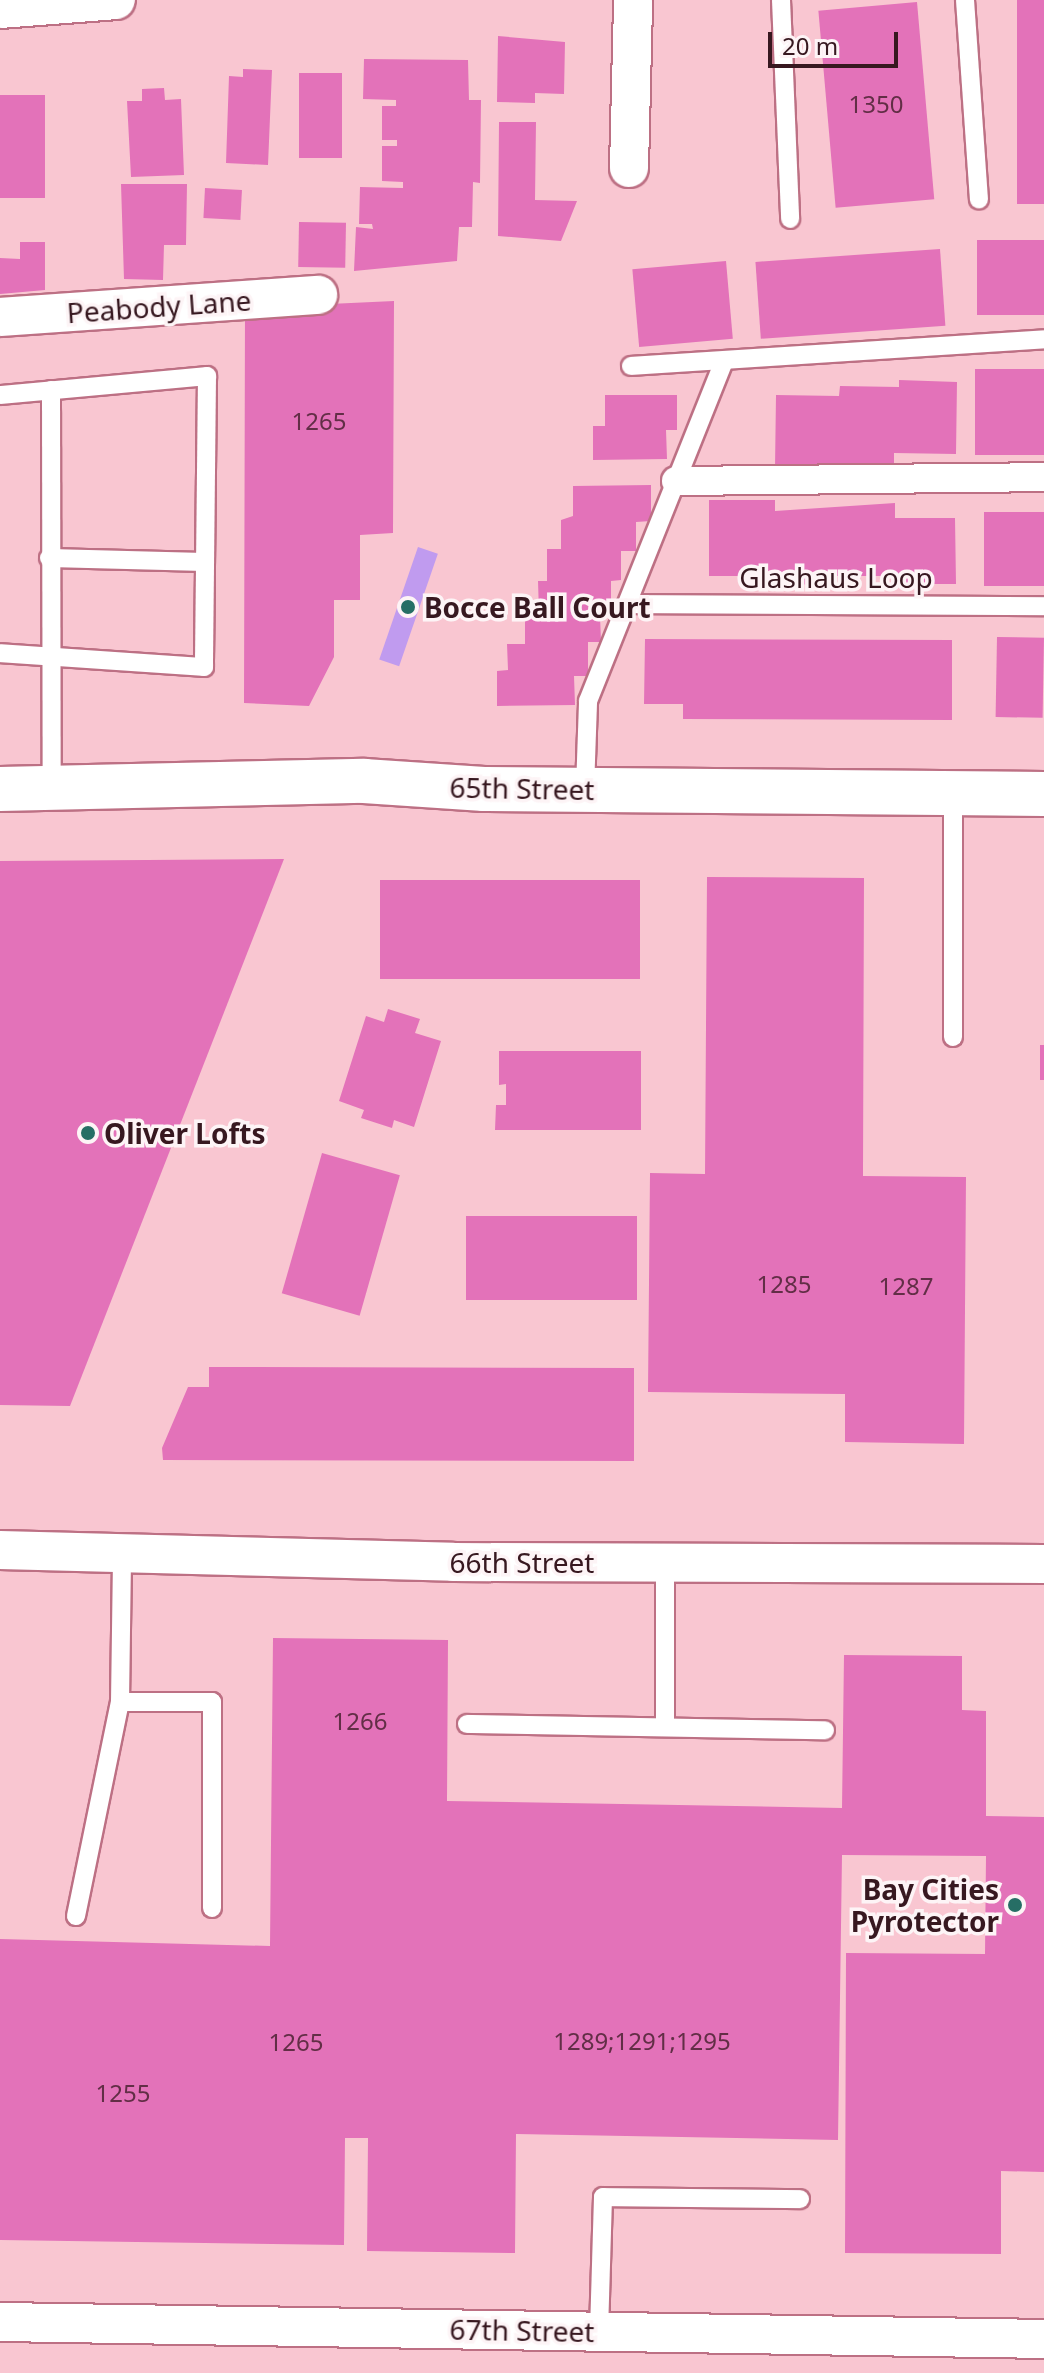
<!DOCTYPE html>
<style>
body{margin:0}
#map{position:relative;width:1044px;height:2373px;overflow:hidden;background:#f9c6d1;font-family:"Noto Sans",sans-serif}
div>[style]{position:absolute}
.green>*{inset:0;background:#c09bef;transform-origin:0 0}
.building>*{inset:0;background:#e372b9;transform-origin:0 0}
.roads{filter:drop-shadow(2px 0 #bd7084) drop-shadow(-2px 0 #bd7084) drop-shadow(0 2px #bd7084) drop-shadow(0 -2px #bd7084)}
.service>*{height:18px;margin:-9px;padding:0 9px;transform-origin:9px;border-radius:9px;background:#fff}
.pedestrian>*{height:28px;margin:-14px;padding:0 14px;transform-origin:14px;border-radius:14px;background:#fff}
.minor>*{height:38px;margin:-19px;padding:0 19px;transform-origin:19px;border-radius:19px;background:#fff}
.tertiary>*{height:44px;margin:-22px;padding:0 22px;transform-origin:22px;border-radius:22px;background:#fff}
.dots>*{width:22px;height:22px;translate:-50% -50%;box-sizing:border-box;border:4px solid #fdf4f6;border-radius:50%}
span{translate:-50% -50%;white-space:nowrap;text-align:center;line-height:1.15;-webkit-text-stroke:7px #fdf4f6;paint-order:stroke}
.number-label{font-size:24px;color:#622e46}
.number-label span{-webkit-text-stroke-width:0}
.street-label{font-size:28px;color:#371820}
.poi-label{font-size:28px;color:#371820;font-weight:700}
.left{translate:0 -50%;text-align:left}
.right{translate:-100% -50%;text-align:right}
.scale{position:absolute;left:768px;top:32px;width:130px;height:36px;box-sizing:border-box;border:4px solid #371820;border-top:0;padding-left:10px;font-size:24px;line-height:28px;white-space:nowrap;color:#371820;-webkit-text-stroke:6px #fdf4f6;paint-order:stroke}
</style>
<div id="map">
<div class="green">
<i style="left:418px;top:547px;width:21px;height:119px;rotate:19deg"></i>
</div>
<div class="building">
<i style="left:1017px;top:0;width:27px;height:204px"></i>
<i style="left:917px;top:2px;width:198px;height:99px;rotate:85deg"></i>
<i style="clip-path:polygon(498px 36px,565px 42px,564px 94px,535px 93px,535px 103px,497px 102px)"></i>
<i style="clip-path:polygon(364px 59px,468px 60px,469px 100px,481px 100px,480px 183px,473px 182px,472px 227px,459px 227px,457px 261px,354px 271px,356px 227px,373px 229px,372px 224px,359px 224px,360px 187px,403px 188px,403px 182px,382px 181px,382px 146px,397px 146px,397px 140px,382px 140px,382px 106px,396px 106px,396px 100px,363px 99px)"></i>
<i style="clip-path:polygon(243px 69px,272px 70px,268px 165px,226px 163px,229px 76px,243px 77px)"></i>
<i style="left:299px;top:73px;width:43px;height:85px"></i>
<i style="clip-path:polygon(164px 88px,165px 100px,181px 99px,184px 175px,131px 177px,127px 101px,142px 101px,142px 89px)"></i>
<i style="left:0;top:95px;width:45px;height:103px"></i>
<i style="clip-path:polygon(499px 122px,536px 122px,535px 200px,577px 201px,561px 241px,498px 236px)"></i>
<i style="clip-path:polygon(121px 184px,187px 184px,186px 245px,164px 245px,163px 280px,124px 279px)"></i>
<i style="left:205px;top:188px;width:37px;height:30px;rotate:3deg"></i>
<i style="left:299px;top:222px;width:47px;height:45px;rotate:1deg"></i>
<i style="left:1044px;top:240px;width:75px;height:67px;rotate:90deg"></i>
<i style="clip-path:polygon(20px 242px,45px 242px,45px 290px,0 294px,0 258px,20px 259px)"></i>
<i style="left:940px;top:249px;width:77px;height:185px;rotate:86deg"></i>
<i style="left:726px;top:261px;width:78px;height:94px;rotate:85deg"></i>
<i style="clip-path:polygon(394px 301px,393px 533px,360px 535px,360px 600px,334px 600px,334px 657px,309px 706px,244px 703px,245px 308px)"></i>
<i style="left:1044px;top:369px;width:86px;height:69px;rotate:90deg"></i>
<i style="clip-path:polygon(899px 380px,957px 382px,956px 454px,894px 453px,894px 465px,775px 468px,776px 395px,839px 396px,840px 386px,899px 387px)"></i>
<i style="clip-path:polygon(605px 395px,677px 395px,677px 430px,666px 430px,667px 459px,593px 460px,593px 426px,605px 426px)"></i>
<i style="clip-path:polygon(651px 485px,651px 521px,636px 522px,636px 551px,621px 551px,621px 580px,611px 581px,611px 616px,600px 616px,601px 642px,588px 642px,588px 676px,574px 676px,575px 705px,497px 706px,497px 671px,508px 670px,507px 644px,525px 644px,525px 613px,539px 613px,538px 581px,547px 581px,547px 549px,561px 549px,561px 520px,573px 516px,573px 486px)"></i>
<i style="clip-path:polygon(709px 500px,775px 500px,775px 511px,895px 503px,895px 518px,955px 518px,956px 584px,898px 584px,898px 576px,832px 576px,832px 584px,775px 585px,775px 576px,709px 576px)"></i>
<i style="left:984px;top:512px;width:60px;height:74px"></i>
<i style="left:997px;top:637px;width:47px;height:80px;rotate:1deg"></i>
<i style="clip-path:polygon(645px 639px,952px 640px,952px 720px,683px 719px,683px 704px,644px 704px)"></i>
<i style="clip-path:polygon(284px 859px,70px 1406px,0 1405px,0 861px)"></i>
<i style="clip-path:polygon(707px 877px,864px 878px,863px 1176px,966px 1177px,964px 1444px,845px 1442px,845px 1394px,648px 1392px,650px 1173px,705px 1174px)"></i>
<i style="left:380px;top:880px;width:260px;height:99px"></i>
<i style="clip-path:polygon(388px 1009px,420px 1019px,415px 1033px,441px 1041px,414px 1127px,394px 1120px,392px 1128px,361px 1118px,364px 1110px,339px 1101px,366px 1016px,384px 1022px)"></i>
<i style="left:1040px;top:1045px;width:4px;height:35px"></i>
<i style="clip-path:polygon(499px 1051px,641px 1051px,641px 1130px,495px 1130px,496px 1105px,506px 1105px,506px 1084px,499px 1085px)"></i>
<i style="left:322px;top:1153px;width:81px;height:146px;rotate:16deg"></i>
<i style="left:466px;top:1216px;width:171px;height:84px"></i>
<i style="clip-path:polygon(209px 1367px,634px 1368px,634px 1461px,163px 1460px,162px 1448px,188px 1387px,209px 1387px)"></i>
<i style="clip-path:polygon(273px 1638px,448px 1640px,447px 1801px,842px 1808px,844px 1655px,962px 1656px,962px 1710px,986px 1711px,986px 1816px,1044px 1817px,1044px 2172px,1001px 2171px,1001px 2254px,845px 2253px,846px 1953px,985px 1954px,986px 1856px,842px 1855px,838px 2140px,516px 2134px,515px 2253px,367px 2251px,368px 2138px,345px 2138px,344px 2245px,0 2240px,0 1939px,270px 1946px)"></i>
</div>
<div class="roads">
<div class="service">
<i style="left:781px;top:0;width:219px;rotate:87.6deg"></i>
<i style="left:965px;top:0;width:200px;rotate:86deg"></i>
<i style="left:631px;top:366px;width:414px;rotate:-3.7deg"></i>
<i style="left:51px;top:390px;width:397px;rotate:89.9deg"></i>
<i style="left:0;top:395px;width:208px;rotate:-5.2deg"></i>
<i style="left:207px;top:376px;width:291px;rotate:90.6deg"></i>
<i style="left:204px;top:667px;width:204px;rotate:-176.1deg"></i>
<i style="left:49px;top:558px;width:156px;rotate:1.5deg"></i>
<i style="left:627px;top:604px;width:417px;rotate:0.3deg"></i>
<i style="left:585px;top:789px;width:88px;rotate:-88deg"></i>
<i style="left:588px;top:701px;width:366px;rotate:-68.2deg"></i>
<i style="left:953px;top:1037px;width:244px;rotate:-90deg"></i>
<i style="left:120px;top:1702px;width:92px"></i>
<i style="left:212px;top:1702px;width:206px;rotate:90deg"></i>
<i style="left:467px;top:1724px;width:358px;rotate:1deg"></i>
<i style="left:665px;top:1726px;width:163px;rotate:-90deg"></i>
<i style="left:76px;top:1916px;width:218px;rotate:-78.4deg"></i>
<i style="left:120px;top:1702px;width:149px;rotate:-89.2deg"></i>
<i style="left:599px;top:2332px;width:135px;rotate:-88.3deg"></i>
<i style="left:603px;top:2197px;width:197px;rotate:0.6deg"></i>
</div>
<div class="pedestrian">
<i style="left:676px;top:481px;width:368px;rotate:-0.6deg"></i>
</div>
<div class="minor">
<i style="left:0;top:9px;width:116px;rotate:-4.4deg"></i>
<i style="left:629px;top:168px;width:168px;rotate:-88.6deg"></i>
<i style="left:0;top:317px;width:319px;rotate:-4deg"></i>
<i style="left:0;top:1550px;width:453px;rotate:1.5deg"></i>
<i style="left:453px;top:1562px;width:591px;rotate:0.19deg"></i>
<i style="left:0;top:2322px;width:1044px;rotate:0.93deg"></i>
</div>
<div class="tertiary">
<i style="left:0;top:789px;width:364px;rotate:-1.3deg"></i>
<i style="left:364px;top:781px;width:120px;rotate:3.8deg"></i>
<i style="left:484px;top:789px;width:560px;rotate:0.51deg"></i>
</div>
</div>
<div class="dots">
<i style="left:408px;top:607px;background:#266e65"></i>
<i style="left:88px;top:1133px;background:#266e65"></i>
<i style="left:1015px;top:1905px;background:#266e65"></i>
</div>
<div class="number-label">
<span style="left:876px;top:104px">1350</span>
<span style="left:319px;top:421px">1265</span>
<span style="left:784px;top:1284px">1285</span>
<span style="left:906px;top:1286px">1287</span>
<span style="left:360px;top:1721px">1266</span>
<span style="left:642px;top:2041px">1289;1291;1295</span>
<span style="left:296px;top:2042px">1265</span>
<span style="left:123px;top:2093px">1255</span>
</div>
<div class="street-label">
<span style="left:159px;top:306px;rotate:-4deg">Peabody Lane</span>
<span style="left:836px;top:577px">Glashaus Loop</span>
<span style="left:522px;top:788px;rotate:1deg">65th Street</span>
<span style="left:522px;top:1562px">66th Street</span>
<span style="left:522px;top:2330px;rotate:1deg">67th Street</span>
</div>
<div class="poi-label">
<span class="left" style="left:424px;top:607px">Bocce Ball Court</span>
<span class="left" style="left:104px;top:1133px">Oliver Lofts</span>
<span class="right" style="left:999px;top:1905px">Bay Cities<br>Pyrotector</span>
</div>
<div class="scale">20 m</div>
</div>
